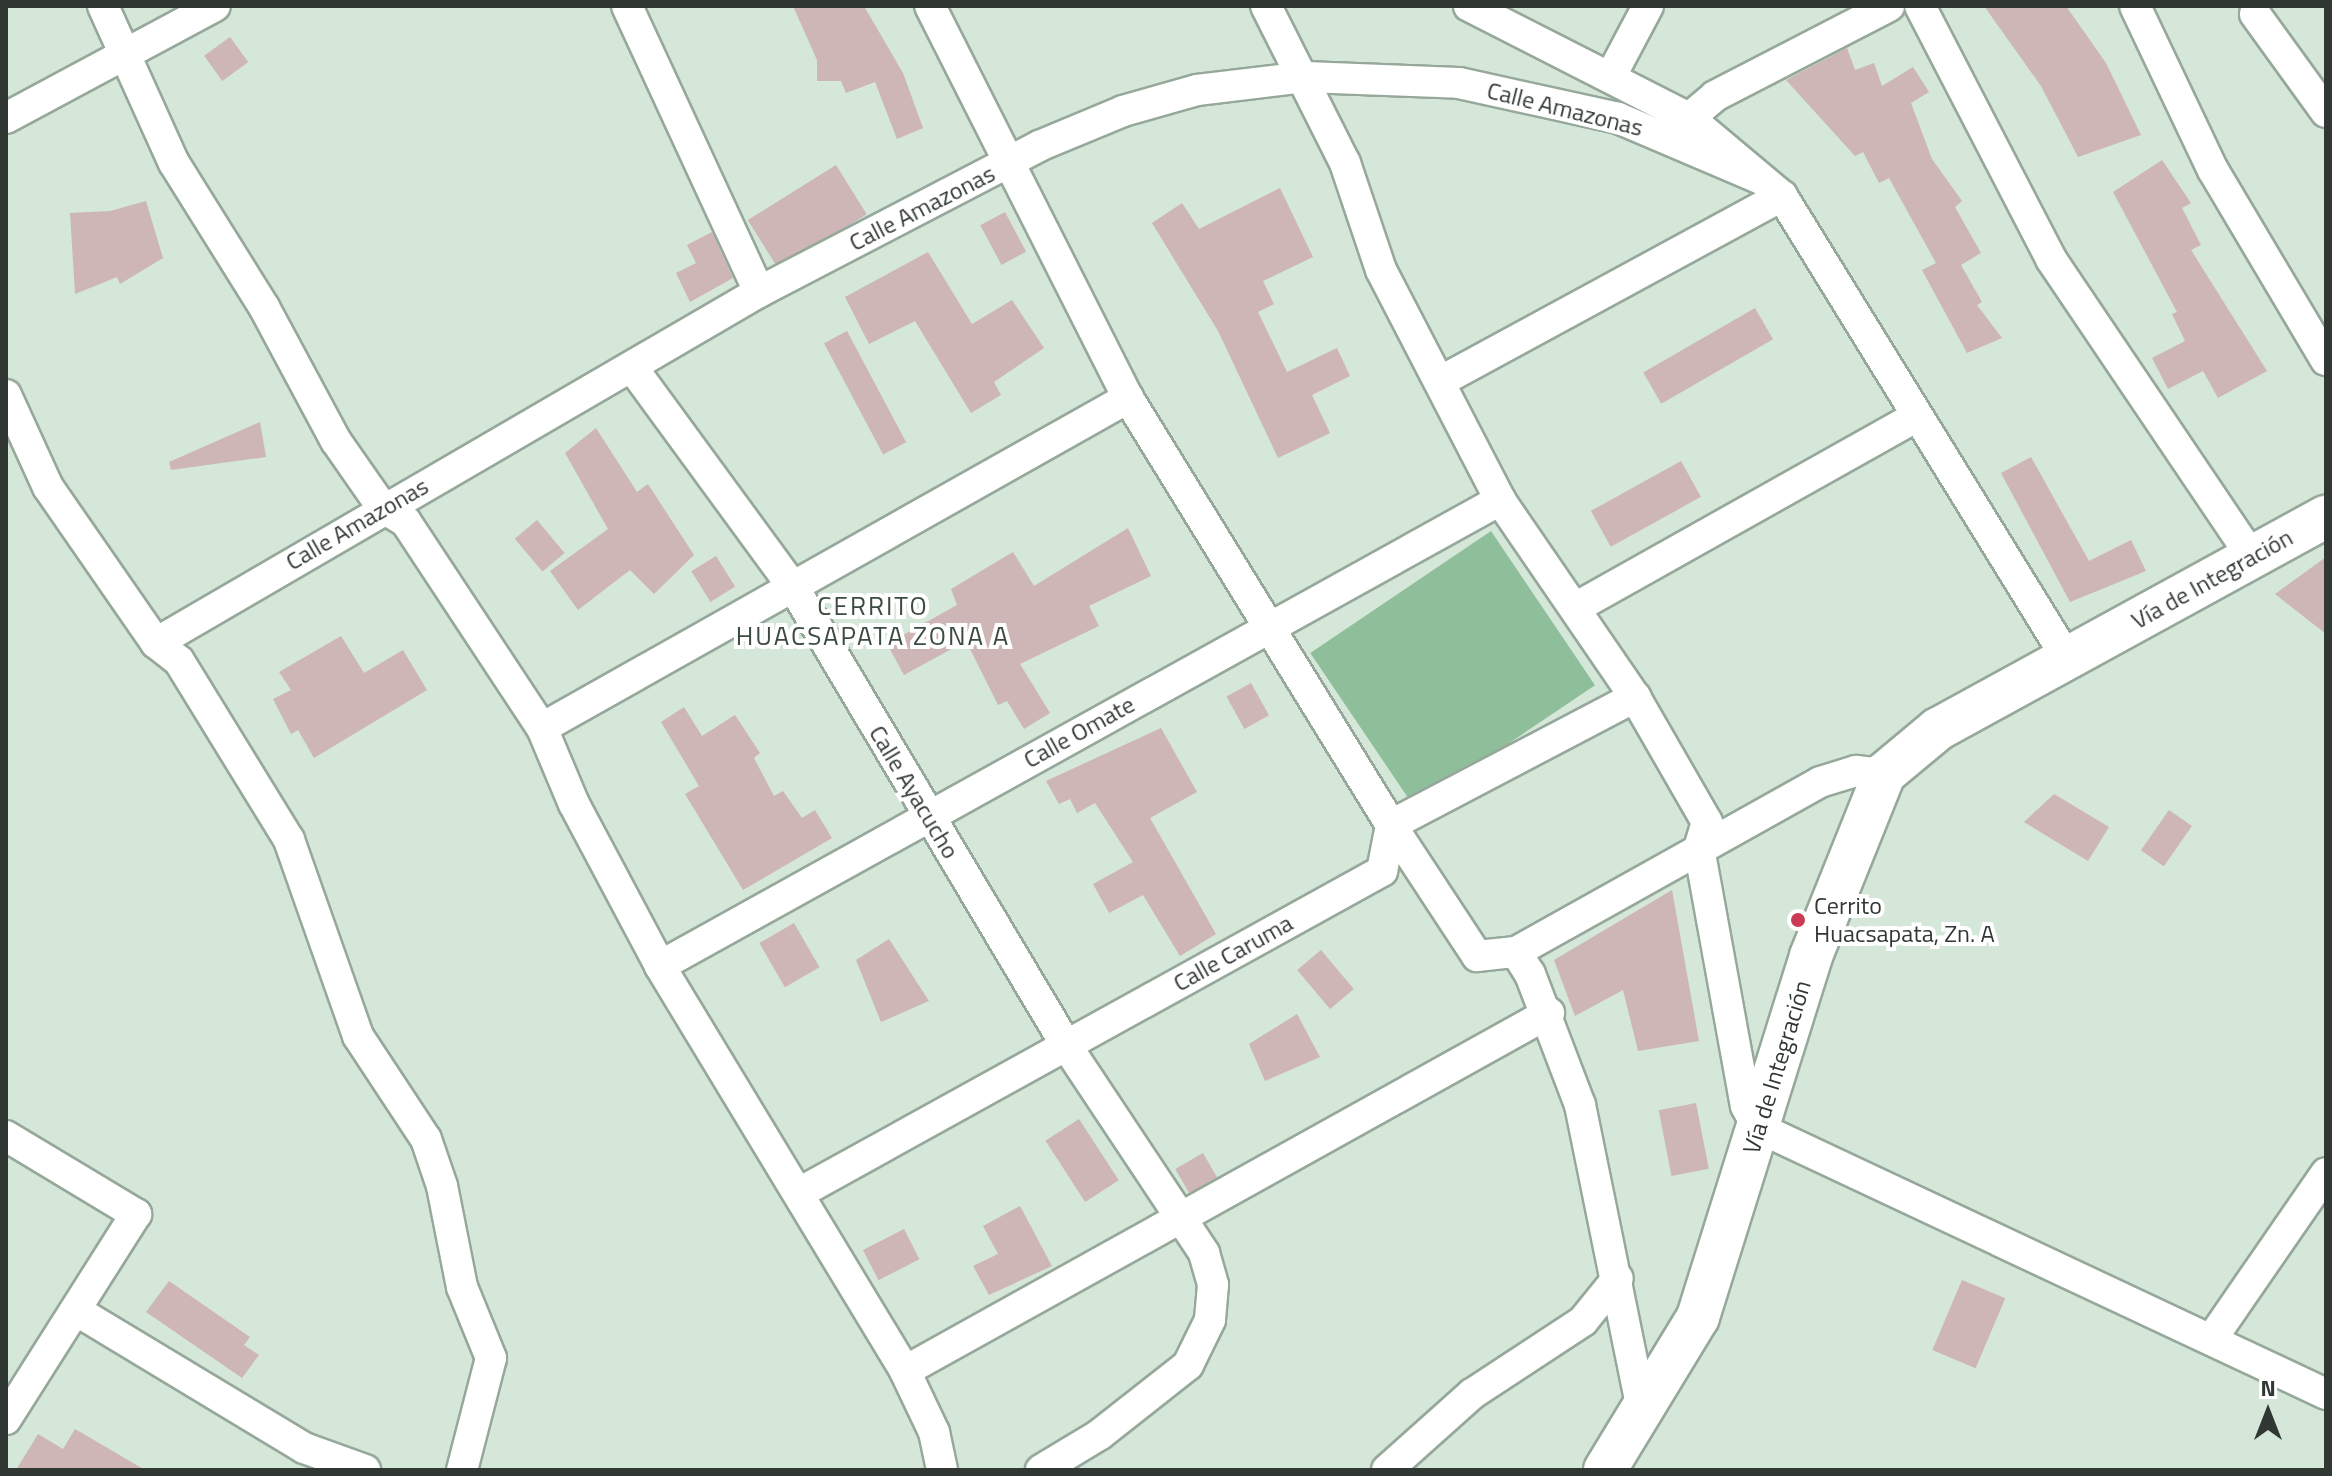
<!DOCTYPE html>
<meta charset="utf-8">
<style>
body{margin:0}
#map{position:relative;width:2332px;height:1476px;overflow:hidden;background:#d4e7d8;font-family:"Titillium Web",sans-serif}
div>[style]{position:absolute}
.green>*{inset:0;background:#8fbf9a;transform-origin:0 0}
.building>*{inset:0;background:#ceb5b6;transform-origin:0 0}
.roads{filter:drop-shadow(2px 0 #96a89a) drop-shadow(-2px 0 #96a89a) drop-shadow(0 2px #96a89a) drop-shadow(0 -2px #96a89a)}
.street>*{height:30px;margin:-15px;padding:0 15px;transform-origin:15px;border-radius:15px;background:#fff}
.secondary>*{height:42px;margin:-21px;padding:0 21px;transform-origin:21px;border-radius:21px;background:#fff}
.dots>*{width:22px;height:22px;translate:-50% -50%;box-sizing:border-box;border:4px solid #fff;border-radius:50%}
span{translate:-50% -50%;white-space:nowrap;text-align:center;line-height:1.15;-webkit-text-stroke:8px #fff;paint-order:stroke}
.street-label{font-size:24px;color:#313833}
.poi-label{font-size:24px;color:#313833}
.left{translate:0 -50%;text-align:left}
.neighbourhood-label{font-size:26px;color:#3b4b3f;letter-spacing:2px}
.frame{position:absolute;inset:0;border:8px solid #313833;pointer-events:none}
.north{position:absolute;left:2228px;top:1372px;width:80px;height:80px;-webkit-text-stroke:6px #fff;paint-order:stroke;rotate:0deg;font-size:22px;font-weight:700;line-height:32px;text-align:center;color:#313833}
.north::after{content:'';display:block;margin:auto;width:28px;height:36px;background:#313833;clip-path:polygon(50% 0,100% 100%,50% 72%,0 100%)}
</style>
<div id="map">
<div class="green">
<i style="left:1491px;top:531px;width:186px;height:218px;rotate:56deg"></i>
</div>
<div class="building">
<i style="clip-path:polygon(793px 6px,864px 6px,903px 73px,923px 128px,897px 139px,875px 82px,846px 93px,841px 81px,817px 81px,817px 60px)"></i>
<i style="clip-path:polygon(1984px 6px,2066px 6px,2106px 63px,2141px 135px,2078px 157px,2041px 86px)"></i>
<i style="left:230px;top:37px;width:31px;height:32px;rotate:54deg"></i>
<i style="clip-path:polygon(1847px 48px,1855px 70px,1874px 63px,1882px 86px,1913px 67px,1929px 92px,1911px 103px,1932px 159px,1962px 201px,1955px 207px,1981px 253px,1961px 265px,1982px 302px,1977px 305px,2002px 338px,1967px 353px,1922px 270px,1936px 263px,1889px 178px,1879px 183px,1863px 152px,1855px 156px,1786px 80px)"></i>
<i style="clip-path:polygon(2162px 160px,2191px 203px,2182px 208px,2201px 245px,2191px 250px,2267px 371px,2218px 398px,2203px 371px,2168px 389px,2152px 358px,2185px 341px,2172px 314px,2177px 312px,2113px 192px)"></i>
<i style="left:836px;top:165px;width:58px;height:104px;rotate:58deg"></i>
<i style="clip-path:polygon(1280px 188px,1313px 257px,1263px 281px,1274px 304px,1258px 312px,1287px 372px,1337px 348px,1350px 376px,1312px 395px,1330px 433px,1278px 458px,1218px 331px,1152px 223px,1182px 203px,1199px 229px)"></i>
<i style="clip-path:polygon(146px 201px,163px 258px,120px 284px,117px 277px,75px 294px,70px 213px,110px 211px)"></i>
<i style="left:1005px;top:212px;width:45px;height:28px;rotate:62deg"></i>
<i style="clip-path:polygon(712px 232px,733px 278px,690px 302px,676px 273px,696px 263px,687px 245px)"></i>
<i style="clip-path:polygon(928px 252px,972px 324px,1012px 300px,1044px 348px,994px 382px,1001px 395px,971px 413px,915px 321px,869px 344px,845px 297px)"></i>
<i style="left:1755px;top:308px;width:36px;height:129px;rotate:60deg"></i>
<i style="left:847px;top:331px;width:126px;height:26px;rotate:62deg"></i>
<i style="clip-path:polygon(260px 422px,266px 457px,171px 470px,169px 462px)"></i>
<i style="clip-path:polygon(596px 428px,637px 492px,648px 484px,694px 555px,654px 594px,630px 570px,578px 610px,550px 571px,608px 529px,565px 453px)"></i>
<i style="clip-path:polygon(2031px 457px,2089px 561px,2131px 540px,2146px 571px,2070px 602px,2001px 473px)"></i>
<i style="left:1681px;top:461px;width:41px;height:103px;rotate:61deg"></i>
<i style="left:537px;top:520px;width:43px;height:29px;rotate:50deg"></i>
<i style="clip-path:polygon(1128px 528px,1151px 576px,1089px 606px,1099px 626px,1020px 664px,1050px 713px,1024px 729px,1007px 701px,998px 705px,966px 641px,904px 675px,887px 644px,957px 605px,951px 589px,1013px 552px,1034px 586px)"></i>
<i style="left:716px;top:556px;width:36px;height:29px;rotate:58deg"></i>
<i style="clip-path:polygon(2326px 557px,2326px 634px,2275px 594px)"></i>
<i style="clip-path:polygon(341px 636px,364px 673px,403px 650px,427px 690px,314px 758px,298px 730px,291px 734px,273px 699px,291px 690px,279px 672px)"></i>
<i style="left:1251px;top:683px;width:37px;height:28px;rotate:61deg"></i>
<i style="clip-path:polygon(684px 707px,702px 736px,735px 715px,760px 753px,754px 758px,774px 796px,783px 791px,802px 818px,815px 810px,832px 838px,743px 890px,685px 794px,699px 786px,661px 722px)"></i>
<i style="clip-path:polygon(1161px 728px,1197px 792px,1150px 818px,1216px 934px,1180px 956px,1143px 895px,1109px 913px,1093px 884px,1133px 862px,1095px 803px,1077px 813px,1070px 799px,1059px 804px,1046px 781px)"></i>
<i style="clip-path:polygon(2054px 794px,2109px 827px,2088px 861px,2024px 822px)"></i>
<i style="left:2169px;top:810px;width:28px;height:49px;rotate:35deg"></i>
<i style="clip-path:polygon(1672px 890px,1699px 1041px,1638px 1051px,1623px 990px,1575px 1016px,1554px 960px)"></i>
<i style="left:794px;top:923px;width:51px;height:40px;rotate:60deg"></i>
<i style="clip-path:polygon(889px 939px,929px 1001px,881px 1022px,856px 960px)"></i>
<i style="left:1321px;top:950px;width:51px;height:31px;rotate:50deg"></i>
<i style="clip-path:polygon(1297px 1014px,1320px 1057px,1265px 1081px,1249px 1044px)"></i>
<i style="left:1696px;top:1103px;width:67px;height:38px;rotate:79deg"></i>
<i style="left:1079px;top:1119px;width:73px;height:40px;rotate:57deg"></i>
<i style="left:1203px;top:1153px;width:28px;height:32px;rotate:60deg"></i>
<i style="clip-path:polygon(1020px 1206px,1052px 1266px,989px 1295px,973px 1266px,998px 1254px,983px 1226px)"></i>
<i style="left:904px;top:1229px;width:34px;height:46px;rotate:63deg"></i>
<i style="left:1962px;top:1280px;width:47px;height:76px;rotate:23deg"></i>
<i style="clip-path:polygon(169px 1281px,250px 1337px,244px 1345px,259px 1355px,242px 1378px,146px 1312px)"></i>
<i style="clip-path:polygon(75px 1429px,145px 1470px,16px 1470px,38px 1434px,63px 1449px)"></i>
</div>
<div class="roads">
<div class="street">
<i style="left:103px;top:6px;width:172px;rotate:65.7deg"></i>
<i style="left:174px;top:163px;width:170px;rotate:58deg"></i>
<i style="left:264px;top:307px;width:152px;rotate:61.8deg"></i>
<i style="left:336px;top:441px;width:80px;rotate:55.1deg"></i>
<i style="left:382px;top:507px;width:28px;rotate:32deg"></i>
<i style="left:406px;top:522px;width:247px;rotate:56.6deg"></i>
<i style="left:542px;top:728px;width:82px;rotate:67.2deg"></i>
<i style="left:574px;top:804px;width:183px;rotate:62deg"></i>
<i style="left:660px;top:966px;width:473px;rotate:58.8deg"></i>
<i style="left:905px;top:1371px;width:68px;rotate:64.6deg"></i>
<i style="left:934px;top:1432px;width:39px;rotate:78deg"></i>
<i style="left:627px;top:6px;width:315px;rotate:65.2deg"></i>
<i style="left:930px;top:6px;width:439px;rotate:63.2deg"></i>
<i style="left:1128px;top:398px;width:501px;rotate:58.37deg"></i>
<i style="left:1391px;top:825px;width:157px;rotate:56.7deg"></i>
<i style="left:1477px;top:956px;width:39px;rotate:-6deg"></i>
<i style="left:1516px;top:952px;width:26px;rotate:58deg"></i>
<i style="left:1530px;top:974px;width:140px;rotate:69.1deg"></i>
<i style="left:1580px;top:1105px;width:317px;rotate:78.5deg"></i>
<i style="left:1266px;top:6px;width:176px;rotate:63.3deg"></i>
<i style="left:1345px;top:163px;width:113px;rotate:71.4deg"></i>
<i style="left:1381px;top:270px;width:259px;rotate:62.6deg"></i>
<i style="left:1500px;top:500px;width:239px;rotate:55.6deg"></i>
<i style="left:1635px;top:697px;width:144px;rotate:60.1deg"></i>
<i style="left:1707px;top:822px;width:27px;rotate:107deg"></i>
<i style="left:1699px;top:848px;width:262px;rotate:79.7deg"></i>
<i style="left:1746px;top:1106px;width:24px;rotate:62deg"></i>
<i style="left:1757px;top:1127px;width:629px;rotate:25.14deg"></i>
<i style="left:1469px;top:6px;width:247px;rotate:27deg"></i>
<i style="left:1689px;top:118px;width:121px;rotate:40deg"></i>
<i style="left:1782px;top:196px;width:543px;rotate:58.33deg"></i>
<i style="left:1920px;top:6px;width:285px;rotate:62.6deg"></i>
<i style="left:2051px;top:259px;width:362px;rotate:56deg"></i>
<i style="left:2135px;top:6px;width:182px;rotate:64.6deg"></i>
<i style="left:2213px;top:170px;width:221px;rotate:59.3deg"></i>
<i style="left:2255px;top:14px;width:121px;rotate:54.1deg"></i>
<i style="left:1612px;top:74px;width:77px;rotate:-62.1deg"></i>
<i style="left:6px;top:118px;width:237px;rotate:-28.2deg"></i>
<i style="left:1689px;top:118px;width:34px;rotate:-40deg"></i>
<i style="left:1715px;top:96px;width:196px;rotate:-27.3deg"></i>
<i style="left:634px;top:370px;width:273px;rotate:53.8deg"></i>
<i style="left:795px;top:590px;width:530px;rotate:59.22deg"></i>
<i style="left:1066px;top:1045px;width:250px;rotate:56.4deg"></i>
<i style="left:1204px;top:1253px;width:33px;rotate:74deg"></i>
<i style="left:1213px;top:1285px;width:35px;rotate:95deg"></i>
<i style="left:1210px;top:1320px;width:50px;rotate:116.1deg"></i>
<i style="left:1188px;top:1365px;width:113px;rotate:141.8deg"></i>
<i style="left:1099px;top:1435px;width:68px;rotate:148.9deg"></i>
<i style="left:1443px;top:380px;width:386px;rotate:-28.5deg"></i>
<i style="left:6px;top:395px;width:101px;rotate:65.5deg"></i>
<i style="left:48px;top:487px;width:190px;rotate:55.3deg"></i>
<i style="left:156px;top:643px;width:29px;rotate:38deg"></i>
<i style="left:179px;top:661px;width:210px;rotate:58.4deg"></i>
<i style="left:289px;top:840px;width:208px;rotate:70.6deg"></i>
<i style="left:358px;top:1036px;width:123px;rotate:56.6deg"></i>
<i style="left:426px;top:1139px;width:50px;rotate:71.2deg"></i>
<i style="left:442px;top:1186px;width:103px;rotate:78.8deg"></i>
<i style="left:462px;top:1287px;width:77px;rotate:67.8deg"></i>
<i style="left:491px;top:1358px;width:116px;rotate:104.5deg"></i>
<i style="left:1575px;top:608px;width:391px;rotate:-29.3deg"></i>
<i style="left:156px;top:643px;width:698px;rotate:-30.2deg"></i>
<i style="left:759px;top:292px;width:316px;rotate:-27.5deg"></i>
<i style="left:1039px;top:146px;width:91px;rotate:-22.6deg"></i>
<i style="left:1123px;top:111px;width:77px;rotate:-15.8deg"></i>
<i style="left:1197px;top:90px;width:110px;rotate:-6.8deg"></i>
<i style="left:1306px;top:77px;width:153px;rotate:2.2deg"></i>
<i style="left:1459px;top:83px;width:163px;rotate:12.4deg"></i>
<i style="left:1618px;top:118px;width:155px;rotate:23.1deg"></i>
<i style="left:542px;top:728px;width:673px;rotate:-29.39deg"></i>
<i style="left:1516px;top:952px;width:348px;rotate:-29.2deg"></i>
<i style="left:1820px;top:782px;width:38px;rotate:-17deg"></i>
<i style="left:1856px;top:771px;width:28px;rotate:6deg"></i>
<i style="left:660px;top:966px;width:961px;rotate:-29.02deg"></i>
<i style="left:6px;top:1136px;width:152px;rotate:31deg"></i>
<i style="left:136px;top:1214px;width:243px;rotate:122.4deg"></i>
<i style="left:801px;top:1192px;width:664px;rotate:-28.92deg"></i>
<i style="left:1382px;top:871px;width:47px;rotate:-78.9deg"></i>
<i style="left:1391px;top:825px;width:276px;rotate:-27.7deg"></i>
<i style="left:77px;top:1311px;width:265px;rotate:31.1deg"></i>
<i style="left:304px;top:1448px;width:65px;rotate:19.8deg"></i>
<i style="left:2213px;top:1337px;width:199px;rotate:-55.4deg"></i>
<i style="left:905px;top:1371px;width:737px;rotate:-29.07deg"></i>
<i style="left:1387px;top:1470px;width:114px;rotate:-41.8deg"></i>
<i style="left:1472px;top:1394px;width:133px;rotate:-33.3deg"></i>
<i style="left:1583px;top:1321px;width:55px;rotate:-50.9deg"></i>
</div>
<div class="secondary">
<i style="left:1605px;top:1470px;width:179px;rotate:-58.7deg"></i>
<i style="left:1698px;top:1317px;width:378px;rotate:-72.6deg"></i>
<i style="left:1811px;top:956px;width:196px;rotate:-68.1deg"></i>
<i style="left:1884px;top:774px;width:70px;rotate:-39.8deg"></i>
<i style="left:1938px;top:729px;width:442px;rotate:-28.7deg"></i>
</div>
</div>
<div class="dots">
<i style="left:1798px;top:920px;background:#cb3b54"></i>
</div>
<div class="street-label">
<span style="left:1565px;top:109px;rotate:14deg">Calle Amazonas</span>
<span style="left:922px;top:208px;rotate:-27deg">Calle Amazonas</span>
<span style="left:357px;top:524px;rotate:-30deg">Calle Amazonas</span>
<span style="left:2212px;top:579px;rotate:-29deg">Vía de Integración</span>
<span style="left:1079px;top:732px;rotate:-29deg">Calle Omate</span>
<span style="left:914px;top:792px;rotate:59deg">Calle Ayacucho</span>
<span style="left:1233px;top:953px;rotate:-29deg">Calle Caruma</span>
<span style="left:1777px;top:1067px;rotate:-73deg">Vía de Integración</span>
</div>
<div class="poi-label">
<span class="left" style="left:1814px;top:920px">Cerrito<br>Huacsapata, Zn. A</span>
</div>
<div class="neighbourhood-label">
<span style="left:873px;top:621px">CERRITO<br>HUACSAPATA ZONA A</span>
</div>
<div class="frame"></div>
<div class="north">N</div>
</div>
